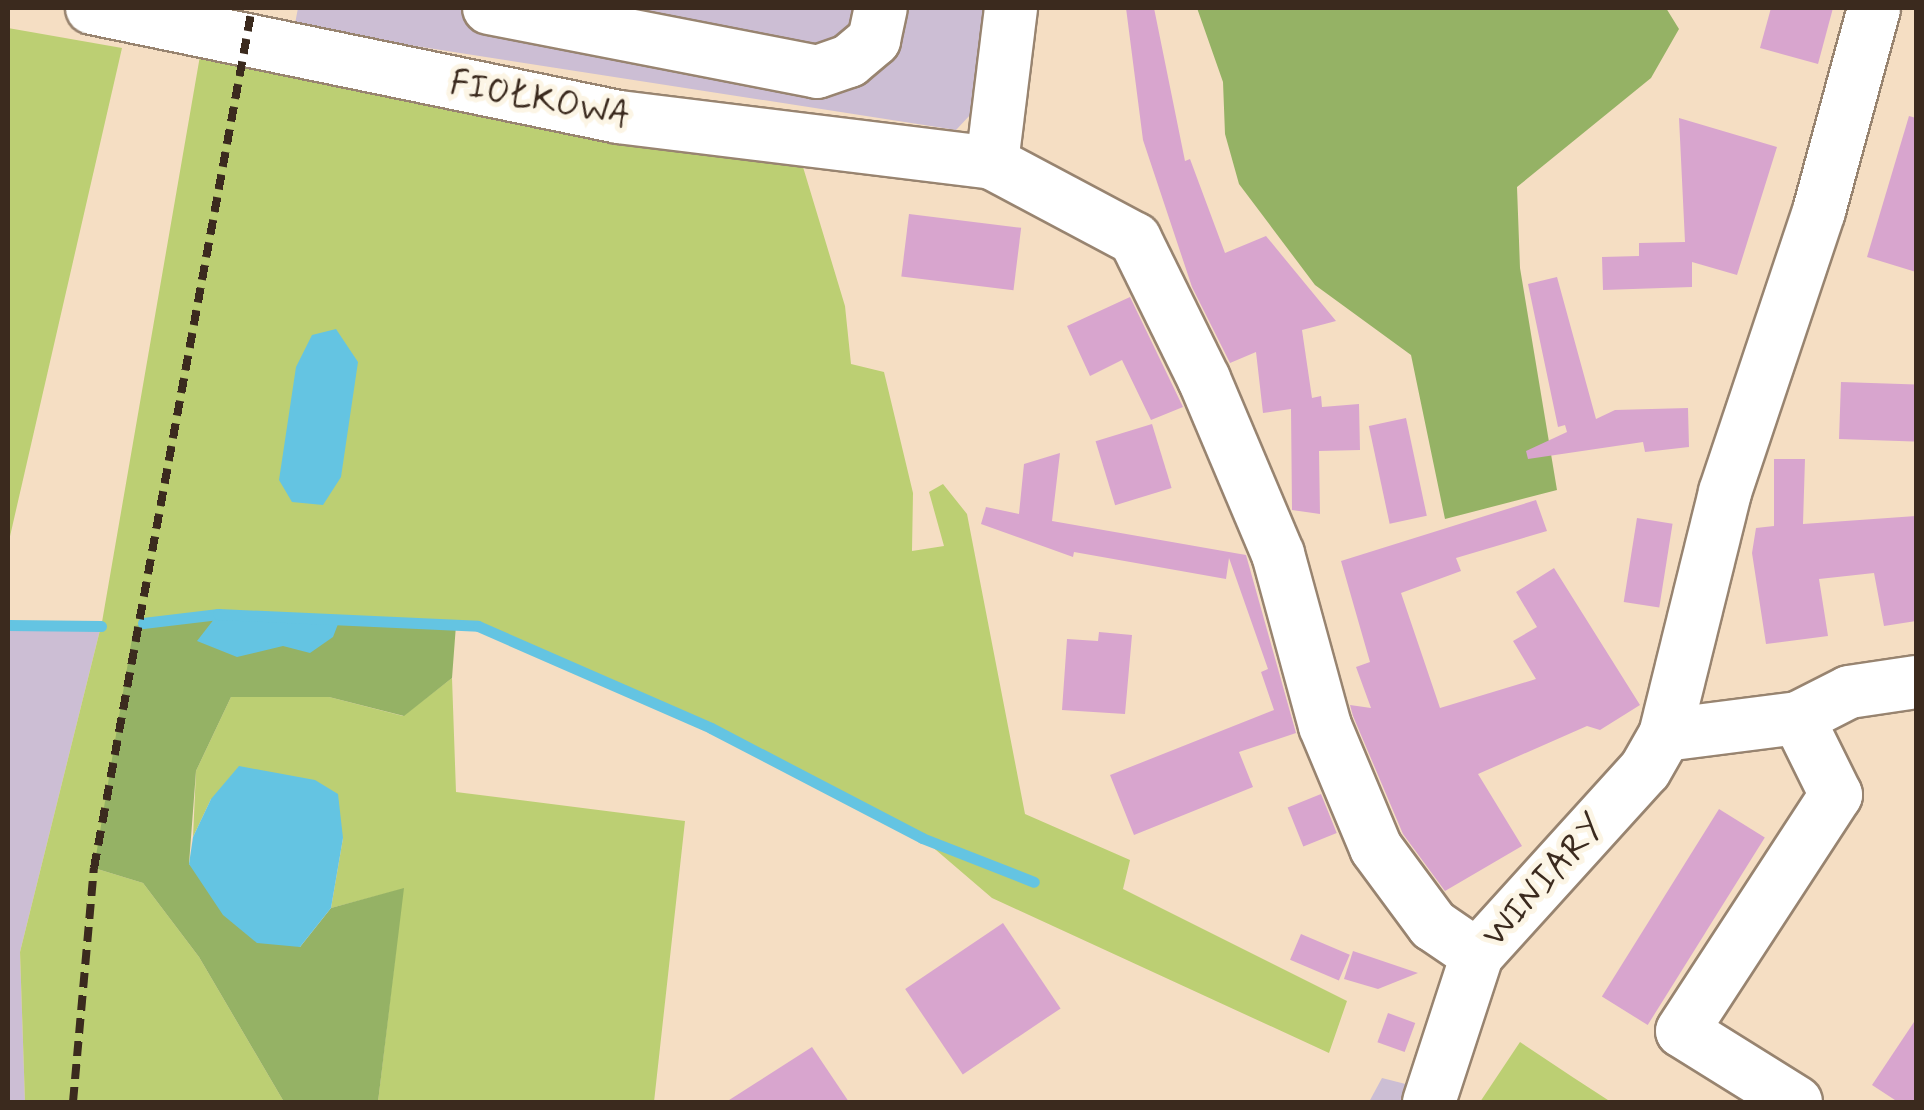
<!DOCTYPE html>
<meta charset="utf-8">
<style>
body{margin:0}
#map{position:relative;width:1924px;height:1110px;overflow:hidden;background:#f5dec3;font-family:Mynerve,sans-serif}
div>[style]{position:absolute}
.industrial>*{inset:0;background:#ccbed4}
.green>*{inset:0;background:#bccf73}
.forest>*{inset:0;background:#95b265}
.water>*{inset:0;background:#64c4e2}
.stream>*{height:11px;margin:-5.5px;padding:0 5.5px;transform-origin:5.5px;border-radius:5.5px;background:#64c4e2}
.building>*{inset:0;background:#d8a5ce;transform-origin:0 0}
.roads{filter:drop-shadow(2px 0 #988470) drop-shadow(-2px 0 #988470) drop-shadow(0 2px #988470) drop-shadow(0 -2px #988470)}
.minor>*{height:52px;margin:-26px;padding:0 26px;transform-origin:26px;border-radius:26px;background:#fff}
.rail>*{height:8px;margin-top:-4px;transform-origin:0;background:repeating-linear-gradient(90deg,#3b2a1e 0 15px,transparent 0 23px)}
span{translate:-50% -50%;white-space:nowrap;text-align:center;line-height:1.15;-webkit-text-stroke:10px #fcf5e5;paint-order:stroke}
.street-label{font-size:35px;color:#3b2a1e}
.frame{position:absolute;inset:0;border:10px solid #3b2a1e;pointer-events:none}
</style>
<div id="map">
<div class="industrial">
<i style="clip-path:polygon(298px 8px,1002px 8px,987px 97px,956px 130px,370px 39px,290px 50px)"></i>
<i style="clip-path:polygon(8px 623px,101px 626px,20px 952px,25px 1102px,8px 1102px)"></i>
<i style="clip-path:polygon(1382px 1078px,1433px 1091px,1429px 1102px,1369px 1102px)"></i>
</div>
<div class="green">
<i style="clip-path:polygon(8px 28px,122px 48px,8px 545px)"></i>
<i style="clip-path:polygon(201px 50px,293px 75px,803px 167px,845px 306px,851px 364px,884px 372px,913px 493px,912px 551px,944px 546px,929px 492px,943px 484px,967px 514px,1025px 814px,1130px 860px,1123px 889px,1347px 1001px,1329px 1053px,992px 898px,922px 838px,711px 728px,478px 626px,218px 614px,157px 622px,94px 868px,143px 883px,199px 957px,284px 1102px,25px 1102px,20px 952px,102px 622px)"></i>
<i style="clip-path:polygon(452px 678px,456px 792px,685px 821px,654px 1102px,378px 1102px,403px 889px,331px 908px,343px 838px,211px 799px,193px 837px,196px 771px,231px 697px,329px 697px,403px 716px)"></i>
<i style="clip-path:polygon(1520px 1042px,1574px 1078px,1611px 1102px,1480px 1102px)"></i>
</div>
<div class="forest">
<i style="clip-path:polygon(1197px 8px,1666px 8px,1679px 29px,1651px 78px,1517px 187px,1520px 268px,1557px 490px,1445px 519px,1411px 355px,1315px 285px,1239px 184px,1225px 134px,1223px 82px)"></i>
<i style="clip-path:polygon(218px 614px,456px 625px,452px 678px,404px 716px,329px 697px,231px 697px,196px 771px,189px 864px,300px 947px,331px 908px,404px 888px,378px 1102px,284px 1102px,199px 957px,143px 883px,94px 868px,134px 626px)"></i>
</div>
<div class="water">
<i style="clip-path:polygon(336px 329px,358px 362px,341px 477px,323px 505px,292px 502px,279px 480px,296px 367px,312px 335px)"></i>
<i style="clip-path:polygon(218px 614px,340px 619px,333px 637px,310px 653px,283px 646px,237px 657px,197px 641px)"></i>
<i style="clip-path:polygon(239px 766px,315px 780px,338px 794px,343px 838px,331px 908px,300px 947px,257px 943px,223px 915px,189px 864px,193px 837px,211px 799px)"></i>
</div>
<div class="stream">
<i style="left:143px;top:623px;width:76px;rotate:-6.8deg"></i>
<i style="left:218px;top:614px;width:260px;rotate:2.6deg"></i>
<i style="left:478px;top:626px;width:254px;rotate:23.6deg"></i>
<i style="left:711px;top:728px;width:238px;rotate:27.5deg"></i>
<i style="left:922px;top:838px;width:120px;rotate:21.4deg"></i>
<i style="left:8px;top:625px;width:93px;rotate:0.6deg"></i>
</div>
<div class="building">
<i style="clip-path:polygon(1126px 8px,1154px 8px,1185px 161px,1190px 159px,1225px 253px,1266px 236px,1336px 321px,1302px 330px,1312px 398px,1321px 396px,1322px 407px,1359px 404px,1360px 450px,1319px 451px,1320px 514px,1292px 510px,1291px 409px,1263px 413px,1256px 352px,1230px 363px,1192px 287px,1143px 140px)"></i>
<i style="clip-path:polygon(1771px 8px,1833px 8px,1818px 64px,1760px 48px)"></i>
<i style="clip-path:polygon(1909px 116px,1916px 118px,1916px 272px,1867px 257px)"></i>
<i style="clip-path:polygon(1679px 118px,1777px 147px,1737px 275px,1692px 262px,1692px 287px,1603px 290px,1602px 257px,1639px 256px,1639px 243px,1685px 242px)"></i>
<i style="left:909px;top:214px;width:113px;height:63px;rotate:7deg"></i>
<i style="clip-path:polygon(1557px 277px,1596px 419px,1615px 410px,1688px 408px,1689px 447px,1645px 452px,1643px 442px,1528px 459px,1526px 451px,1567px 432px,1565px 425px,1558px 427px,1528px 284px)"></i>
<i style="clip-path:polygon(1130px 297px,1183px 407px,1151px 420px,1122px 360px,1090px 376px,1067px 326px)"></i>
<i style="left:1841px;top:382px;width:75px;height:57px;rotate:2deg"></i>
<i style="left:1406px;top:418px;width:100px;height:38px;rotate:78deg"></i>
<i style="left:1152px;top:424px;width:67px;height:59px;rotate:73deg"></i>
<i style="clip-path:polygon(1060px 453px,1052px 521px,1246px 555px,1296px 733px,1239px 752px,1253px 787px,1134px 835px,1110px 775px,1274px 710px,1261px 672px,1268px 669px,1229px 558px,1226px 579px,1074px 552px,1073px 557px,981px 524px,986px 507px,1019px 514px,1024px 464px)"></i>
<i style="clip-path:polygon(1774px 459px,1805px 459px,1803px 524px,1916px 516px,1916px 621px,1884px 626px,1874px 573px,1819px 579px,1828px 636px,1766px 644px,1752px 553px,1756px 528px,1774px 526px)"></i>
<i style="clip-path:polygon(1536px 500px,1547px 531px,1456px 558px,1461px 571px,1401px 593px,1440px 708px,1536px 679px,1513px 641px,1537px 627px,1516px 592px,1554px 568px,1640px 705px,1600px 730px,1587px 726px,1478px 774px,1522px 846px,1445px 891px,1403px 834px,1353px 716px,1350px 705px,1371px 708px,1356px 667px,1370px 662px,1341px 561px)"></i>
<i style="left:1637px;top:518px;width:36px;height:85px;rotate:9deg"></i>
<i style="clip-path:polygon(1099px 632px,1132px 635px,1125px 714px,1062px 710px,1067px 639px,1098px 641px)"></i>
<i style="left:1321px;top:794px;width:42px;height:36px;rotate:68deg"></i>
<i style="left:1719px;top:809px;width:54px;height:221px;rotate:32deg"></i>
<i style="left:1003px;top:923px;width:103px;height:118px;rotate:56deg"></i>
<i style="left:1301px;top:934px;width:53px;height:28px;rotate:23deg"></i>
<i style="clip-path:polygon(1353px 951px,1418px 973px,1378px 989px,1344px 979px)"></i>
<i style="left:1388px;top:1013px;width:29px;height:31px;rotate:20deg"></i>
<i style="clip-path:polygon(1916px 1019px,1916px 1102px,1898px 1102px,1872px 1085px)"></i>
<i style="clip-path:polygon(812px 1047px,849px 1102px,726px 1102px)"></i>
</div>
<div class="roads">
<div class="minor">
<i style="left:92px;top:8px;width:538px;rotate:11.69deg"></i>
<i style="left:619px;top:117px;width:376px;rotate:7deg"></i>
<i style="left:992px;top:163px;width:162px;rotate:28deg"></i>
<i style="left:1135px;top:239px;width:156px;rotate:63.8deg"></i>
<i style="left:1204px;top:379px;width:190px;rotate:67.1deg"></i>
<i style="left:1278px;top:554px;width:178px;rotate:74.7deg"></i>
<i style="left:1325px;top:726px;width:132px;rotate:67.3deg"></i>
<i style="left:1376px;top:848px;width:96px;rotate:53.5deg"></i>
<i style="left:1433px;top:925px;width:53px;rotate:34.3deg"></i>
<i style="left:489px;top:8px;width:334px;rotate:11deg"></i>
<i style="left:817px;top:72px;width:34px;rotate:-19deg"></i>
<i style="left:849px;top:61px;width:33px;rotate:-40deg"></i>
<i style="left:874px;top:40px;width:33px;rotate:-78deg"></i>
<i style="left:992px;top:163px;width:156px;rotate:-83deg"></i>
<i style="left:1665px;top:735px;width:134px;rotate:-7.3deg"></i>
<i style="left:1798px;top:718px;width:57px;rotate:-27deg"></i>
<i style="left:1849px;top:692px;width:68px;rotate:-8.5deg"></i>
<i style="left:1429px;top:1102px;width:155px;rotate:-71.9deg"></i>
<i style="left:1477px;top:955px;width:250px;rotate:-47.8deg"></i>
<i style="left:1645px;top:770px;width:40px;rotate:-60.3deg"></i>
<i style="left:1665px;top:735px;width:250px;rotate:-76.1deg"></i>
<i style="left:1725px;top:492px;width:296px;rotate:-71.5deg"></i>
<i style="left:1819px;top:211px;width:210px;rotate:-74.8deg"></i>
<i style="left:1796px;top:1102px;width:134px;rotate:-148.1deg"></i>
<i style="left:1682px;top:1031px;width:282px;rotate:-56.9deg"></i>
<i style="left:1836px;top:795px;width:86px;rotate:-116.3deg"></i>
</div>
</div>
<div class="rail">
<i style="left:73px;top:1102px;width:235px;rotate:-84.9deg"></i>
<i style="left:94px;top:868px;width:874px;rotate:-79.59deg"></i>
</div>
<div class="street-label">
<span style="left:540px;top:100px;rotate:11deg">FIOŁKOWA</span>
<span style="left:1544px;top:881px;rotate:-48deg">WINIARY</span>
</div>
<div class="frame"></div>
</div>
